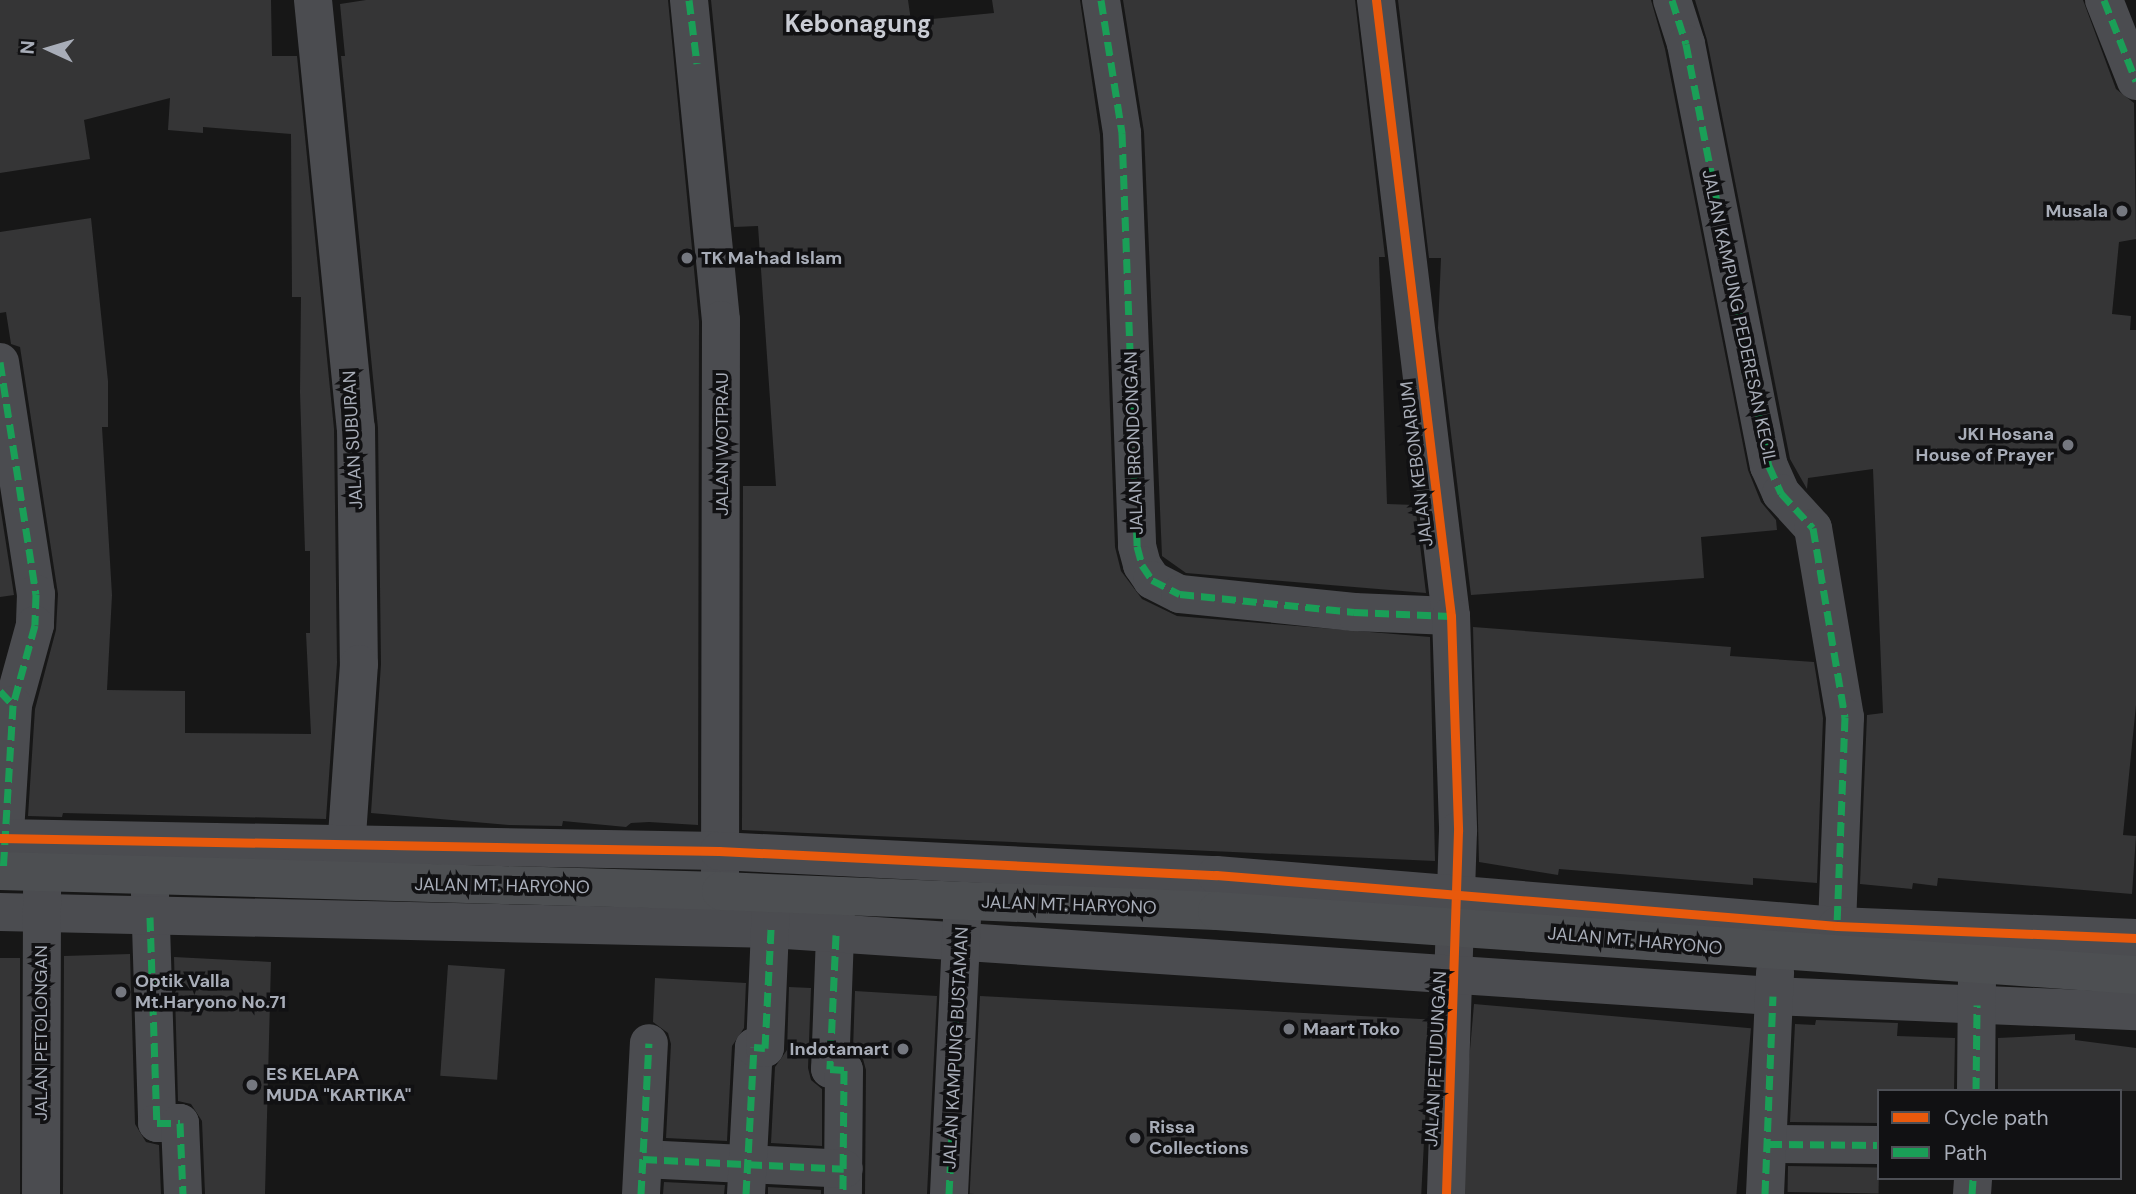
<!DOCTYPE html>
<style>
body{margin:0}
#map{position:relative;width:2136px;height:1194px;overflow:hidden;background:#171717;font-family:"DM Sans",sans-serif}
div>[style]{position:absolute}
.building>*{inset:0;background:#353536;transform-origin:0 0}
.minor>*{height:38px;margin:-19px;padding:0 19px;transform-origin:19px;border-radius:19px;background:#4b4c50}
.major>*{height:38px;margin:-19px;padding:0 19px;transform-origin:19px;border-radius:19px;background:#4d4f52}
.quiet>*{height:7px;margin-top:-3.5px;transform-origin:0;background:repeating-linear-gradient(90deg,#1a9f57 0 14px,transparent 0 21px)}
.cycleway>*{height:9px;margin:-4.5px;padding:0 4.5px;transform-origin:4.5px;border-radius:4.5px;background:#e8590c}
.dots>*{width:19px;height:19px;translate:-50% -50%;box-sizing:border-box;border:4px solid #111113;border-radius:50%}
span{translate:-50% -50%;white-space:nowrap;text-align:center;line-height:1.15;-webkit-text-stroke:7px #111113;paint-order:stroke}
.poi-label{font-size:18px;color:#a8adb8;font-weight:700}
.right{translate:-100% -50%;text-align:right}
.left{translate:0 -50%;text-align:left}
.street-label{font-size:18px;color:#a8adb8}
.district-label{font-size:24px;color:#c9ccd4;font-weight:700}
.legend{position:absolute;left:1877px;top:1089px;width:245px;height:91px;box-sizing:border-box;background:#111113;border:2px solid #4d4f55;margin:0;padding:9px 12px;list-style:none;font-size:21px;color:#a8adb8}
.legend li{display:flex;align-items:center;gap:14px;height:35px}
.legend b{width:35px;border:2px solid #4d4f55}
.north{position:absolute;left:14px;top:14px;width:70px;height:70px;-webkit-text-stroke:5px #111113;paint-order:stroke;rotate:274deg;font-size:19px;font-weight:700;line-height:28px;text-align:center;color:#a8adb8}
.north::after{content:'';display:block;margin:auto;width:24px;height:32px;background:#a8adb8;clip-path:polygon(50% 0,100% 100%,50% 72%,0 100%)}
</style>
<div id="map">
<div class="building">
<i style="clip-path:polygon(0 0,271px 0,272px 56px,297px 56px,334px 429px,337px 663px,326px 819px,63px 813px,62px 817px,28px 816px,35px 709px,56px 630px,58px 594px,20px 347px,11px 344px,6px 312px,0 313px,0 232px,91px 218px,108px 381px,108px 427px,102px 427px,112px 595px,107px 690px,185px 691px,185px 733px,311px 734px,306px 633px,310px 633px,310px 551px,305px 551px,300px 392px,301px 297px,292px 297px,291px 134px,203px 127px,203px 133px,168px 130px,170px 98px,84px 120px,90px 159px,0 173px)"></i>
<i style="clip-path:polygon(366px 0,668px 0,699px 321px,698px 825px,649px 822px,631px 823px,626px 827px,563px 821px,562px 826px,509px 825px,371px 813px,381px 664px,378px 428px,341px 56px,345px 56px,340px 4px)"></i>
<i style="clip-path:polygon(711px 0,908px 0,911px 21px,994px 13px,992px 0,1080px 0,1100px 135px,1115px 547px,1121px 571px,1142px 599px,1177px 616px,1430px 637px,1435px 861px,742px 830px,743px 486px,776px 486px,758px 226px,734px 227px)"></i>
<i style="clip-path:polygon(1123px 0,1355px 0,1385px 257px,1379px 257px,1387px 504px,1415px 505px,1426px 593px,1186px 573px,1162px 556px,1144px 132px)"></i>
<i style="clip-path:polygon(1398px 0,1651px 0,1665px 49px,1748px 470px,1761px 502px,1776px 520px,1777px 530px,1701px 537px,1704px 578px,1471px 595px,1438px 328px,1441px 258px,1429px 258px)"></i>
<i style="clip-path:polygon(1695px 0,2083px 0,2116px 89px,2134px 103px,2136px 239px,2119px 242px,2112px 314px,2131px 316px,2130px 330px,2136px 330px,2136px 705px,2123px 835px,2136px 836px,2132px 894px,1938px 878px,1937px 886px,1913px 883px,1912px 889px,1860px 884px,1867px 715px,1883px 713px,1873px 469px,1808px 478px,1807px 489px,1790px 459px,1707px 40px)"></i>
<i style="clip-path:polygon(0 505px,14px 595px,0 597px)"></i>
<i style="clip-path:polygon(1473px 627px,1731px 647px,1730px 656px,1814px 662px,1823px 718px,1817px 883px,1753px 878px,1753px 885px,1559px 869px,1558px 875px,1479px 862px)"></i>
<i style="clip-path:polygon(130px 954px,135px 1124px,146px 1142px,159px 1145px,161px 1194px,63px 1194px,64px 956px)"></i>
<i style="clip-path:polygon(174px 957px,271px 962px,265px 1194px,205px 1194px,202px 1121px,191px 1104px,178px 1101px)"></i>
<i style="left:20px;top:958px;width:236px;height:20px;rotate:90deg"></i>
<i style="left:448px;top:965px;width:57px;height:111px;rotate:4deg"></i>
<i style="clip-path:polygon(655px 978px,746px 983px,744px 1028px,732px 1046px,727px 1141px,666px 1138px,671px 1044px,668px 1033px,653px 1022px)"></i>
<i style="clip-path:polygon(789px 987px,811px 988px,808px 1068px,811px 1080px,822px 1089px,822px 1146px,771px 1143px,775px 1067px,787px 1050px)"></i>
<i style="clip-path:polygon(855px 991px,937px 996px,927px 1194px,865px 1194px,866px 1070px,863px 1059px,853px 1050px)"></i>
<i style="left:980px;top:996px;width:451px;height:198px;rotate:3deg"></i>
<i style="left:1474px;top:1004px;width:278px;height:190px;rotate:5deg"></i>
<i style="clip-path:polygon(1816px 1020px,1898px 1023px,1897px 1036px,1955px 1038px,1954px 1091px,1879px 1091px,1879px 1123px,1790px 1122px,1795px 1024px,1815px 1025px)"></i>
<i style="clip-path:polygon(2075px 1034px,2075px 1040px,2136px 1048px,2136px 1091px,1998px 1091px,1998px 1038px)"></i>
<i style="left:1788px;top:1166px;width:91px;height:26px;rotate:1deg"></i>
<i style="clip-path:polygon(664px 1182px,725px 1185px,724px 1194px,663px 1194px)"></i>
<i style="clip-path:polygon(768px 1187px,821px 1190px,821px 1194px,768px 1194px)"></i>
</div>
<div class="minor">
<i style="left:313px;top:0;width:430px;rotate:84.3deg"></i>
<i style="left:356px;top:428px;width:236px;rotate:89.3deg"></i>
<i style="left:359px;top:664px;width:202px;rotate:94deg"></i>
<i style="left:689px;top:0;width:322px;rotate:84.3deg"></i>
<i style="left:721px;top:320px;width:558px;rotate:90.1deg"></i>
<i style="left:1101px;top:0;width:135px;rotate:81deg"></i>
<i style="left:1122px;top:133px;width:413px;rotate:87.9deg"></i>
<i style="left:1137px;top:546px;width:20px;rotate:75deg"></i>
<i style="left:1142px;top:565px;width:18px;rotate:56deg"></i>
<i style="left:1152px;top:580px;width:31px;rotate:27deg"></i>
<i style="left:1180px;top:594px;width:175px;rotate:5.9deg"></i>
<i style="left:1354px;top:612px;width:97px;rotate:2.4deg"></i>
<i style="left:1376px;top:0;width:621px;rotate:83.06deg"></i>
<i style="left:1451px;top:616px;width:215px;rotate:88.1deg"></i>
<i style="left:1458px;top:831px;width:363px;rotate:91.9deg"></i>
<i style="left:1672px;top:0;width:46px;rotate:72.3deg"></i>
<i style="left:1686px;top:44px;width:430px;rotate:78.9deg"></i>
<i style="left:1769px;top:466px;width:30px;rotate:66deg"></i>
<i style="left:1781px;top:493px;width:47px;rotate:47.6deg"></i>
<i style="left:1813px;top:528px;width:192px;rotate:80.4deg"></i>
<i style="left:1845px;top:717px;width:235px;rotate:92.2deg"></i>
<i style="left:2104px;top:0;width:87px;rotate:68.4deg"></i>
<i style="left:0;top:362px;width:235px;rotate:81.2deg"></i>
<i style="left:36px;top:594px;width:31px;rotate:92deg"></i>
<i style="left:35px;top:625px;width:83px;rotate:105.4deg"></i>
<i style="left:13px;top:705px;width:157px;rotate:93.6deg"></i>
<i style="left:0;top:838px;width:719px;rotate:1.04deg"></i>
<i style="left:719px;top:851px;width:498px;rotate:2.8deg"></i>
<i style="left:1216px;top:875px;width:623px;rotate:4.69deg"></i>
<i style="left:1837px;top:926px;width:299px;rotate:2.3deg"></i>
<i style="left:150px;top:894px;width:229px;rotate:88.2deg"></i>
<i style="left:157px;top:1123px;width:23px"></i>
<i style="left:180px;top:1123px;width:71px;rotate:87.6deg"></i>
<i style="left:836px;top:908px;width:161px;rotate:92.1deg"></i>
<i style="left:830px;top:1069px;width:14px;rotate:4deg"></i>
<i style="left:844px;top:1070px;width:124px;rotate:90.5deg"></i>
<i style="left:0;top:912px;width:771px;rotate:1.26deg"></i>
<i style="left:771px;top:929px;width:1004px;rotate:3.83deg"></i>
<i style="left:1773px;top:996px;width:363px;rotate:2.4deg"></i>
<i style="left:1976px;top:1091px;width:110px;rotate:-89.5deg"></i>
<i style="left:1768px;top:1144px;width:111px;rotate:0.5deg"></i>
<i style="left:643px;top:1159px;width:201px;rotate:2.8deg"></i>
<i style="left:41px;top:1194px;width:305px;rotate:-89.8deg"></i>
<i style="left:641px;top:1194px;width:151px;rotate:-87deg"></i>
<i style="left:746px;top:1194px;width:147px;rotate:-86.9deg"></i>
<i style="left:754px;top:1047px;width:11px;rotate:5deg"></i>
<i style="left:765px;top:1048px;width:144px;rotate:-87.6deg"></i>
<i style="left:949px;top:1194px;width:274px;rotate:-87.3deg"></i>
<i style="left:1765px;top:1194px;width:222px;rotate:-87.4deg"></i>
<i style="left:1972px;top:1194px;width:16px;rotate:-86deg"></i>
</div>
<div class="major">
<i style="left:0;top:871px;width:721px;rotate:1.59deg"></i>
<i style="left:721px;top:891px;width:496px;rotate:2.3deg"></i>
<i style="left:1217px;top:911px;width:921px;rotate:3.98deg"></i>
</div>
<div class="quiet">
<i style="left:689px;top:0;width:64px;rotate:82.8deg"></i>
<i style="left:1101px;top:0;width:135px;rotate:81deg"></i>
<i style="left:1122px;top:133px;width:413px;rotate:87.9deg"></i>
<i style="left:1137px;top:546px;width:20px;rotate:75deg"></i>
<i style="left:1142px;top:565px;width:18px;rotate:56deg"></i>
<i style="left:1152px;top:580px;width:31px;rotate:27deg"></i>
<i style="left:1180px;top:594px;width:175px;rotate:5.9deg"></i>
<i style="left:1354px;top:612px;width:97px;rotate:2.4deg"></i>
<i style="left:1672px;top:0;width:46px;rotate:72.3deg"></i>
<i style="left:1686px;top:44px;width:430px;rotate:78.9deg"></i>
<i style="left:1769px;top:466px;width:30px;rotate:66deg"></i>
<i style="left:1781px;top:493px;width:47px;rotate:47.6deg"></i>
<i style="left:1813px;top:528px;width:192px;rotate:80.4deg"></i>
<i style="left:1845px;top:717px;width:209px;rotate:92.2deg"></i>
<i style="left:2104px;top:0;width:87px;rotate:68.4deg"></i>
<i style="left:0;top:362px;width:235px;rotate:81.2deg"></i>
<i style="left:36px;top:594px;width:31px;rotate:92deg"></i>
<i style="left:35px;top:625px;width:83px;rotate:105.4deg"></i>
<i style="left:13px;top:705px;width:166px;rotate:93.4deg"></i>
<i style="left:0;top:691px;width:19px;rotate:47deg"></i>
<i style="left:150px;top:917px;width:206px;rotate:88.1deg"></i>
<i style="left:157px;top:1123px;width:23px"></i>
<i style="left:180px;top:1123px;width:71px;rotate:87.6deg"></i>
<i style="left:836px;top:935px;width:134px;rotate:92.6deg"></i>
<i style="left:830px;top:1069px;width:14px;rotate:4deg"></i>
<i style="left:844px;top:1070px;width:124px;rotate:90.5deg"></i>
<i style="left:1976px;top:1091px;width:86px;rotate:-89.3deg"></i>
<i style="left:1768px;top:1144px;width:111px;rotate:0.5deg"></i>
<i style="left:643px;top:1159px;width:201px;rotate:2.8deg"></i>
<i style="left:641px;top:1194px;width:151px;rotate:-87deg"></i>
<i style="left:746px;top:1194px;width:147px;rotate:-86.9deg"></i>
<i style="left:754px;top:1047px;width:11px;rotate:5deg"></i>
<i style="left:765px;top:1048px;width:119px;rotate:-87.1deg"></i>
<i style="left:949px;top:1194px;width:249px;rotate:-87.2deg"></i>
<i style="left:1765px;top:1194px;width:198px;rotate:-87.7deg"></i>
<i style="left:1972px;top:1194px;width:16px;rotate:-86deg"></i>
</div>
<div class="cycleway">
<i style="left:1376px;top:0;width:621px;rotate:83.06deg"></i>
<i style="left:1451px;top:616px;width:215px;rotate:88.1deg"></i>
<i style="left:1458px;top:831px;width:363px;rotate:91.9deg"></i>
<i style="left:0;top:838px;width:719px;rotate:1.04deg"></i>
<i style="left:719px;top:851px;width:498px;rotate:2.8deg"></i>
<i style="left:1216px;top:875px;width:623px;rotate:4.69deg"></i>
<i style="left:1837px;top:926px;width:299px;rotate:2.3deg"></i>
</div>
<div class="dots">
<i style="left:2122px;top:211px;background:#757880"></i>
<i style="left:687px;top:258px;background:#757880"></i>
<i style="left:2068px;top:445px;background:#757880"></i>
<i style="left:121px;top:992px;background:#757880"></i>
<i style="left:1289px;top:1029px;background:#757880"></i>
<i style="left:903px;top:1049px;background:#757880"></i>
<i style="left:252px;top:1085px;background:#757880"></i>
<i style="left:1135px;top:1138px;background:#757880"></i>
</div>
<div class="poi-label">
<span class="right" style="left:2108px;top:211px">Musala</span>
<span class="left" style="left:701px;top:258px">TK Ma'had Islam</span>
<span class="right" style="left:2054px;top:445px">JKI Hosana<br>House of Prayer</span>
<span class="left" style="left:135px;top:992px">Optik Valla<br>Mt.Haryono No.71</span>
<span class="left" style="left:1303px;top:1029px">Maart Toko</span>
<span class="right" style="left:889px;top:1049px">Indotamart</span>
<span class="left" style="left:266px;top:1085px">ES KELAPA<br>MUDA "KARTIKA"</span>
<span class="left" style="left:1149px;top:1138px">Rissa<br>Collections</span>
</div>
<div class="street-label">
<span style="left:1739px;top:317px;rotate:78deg">JALAN KAMPUNG PEDERESAN KECIL</span>
<span style="left:353px;top:440px;rotate:-93deg">JALAN SUBURAN</span>
<span style="left:1134px;top:443px;rotate:-92deg">JALAN BRONDONGAN</span>
<span style="left:722px;top:444px;rotate:-90deg">JALAN WOTPRAU</span>
<span style="left:1417px;top:464px;rotate:-97deg">JALAN KEBONARUM</span>
<span style="left:502px;top:886px;rotate:1deg">JALAN MT. HARYONO</span>
<span style="left:1069px;top:905px;rotate:2deg">JALAN MT. HARYONO</span>
<span style="left:1635px;top:941px;rotate:5deg">JALAN MT. HARYONO</span>
<span style="left:41px;top:1033px;rotate:-90deg">JALAN PETOLONGAN</span>
<span style="left:956px;top:1048px;rotate:-87deg">JALAN KAMPUNG BUSTAMAN</span>
<span style="left:1436px;top:1059px;rotate:-87deg">JALAN PETUDUNGAN</span>
</div>
<div class="district-label">
<span style="left:858px;top:24px">Kebonagung</span>
</div>
<ul class="legend">
<li><b style="height:9px;background:#e8590c"></b>Cycle path</li>
<li><b style="height:9px;background:#1a9f57"></b>Path</li>
</ul>
<div class="north">N</div>
</div>
